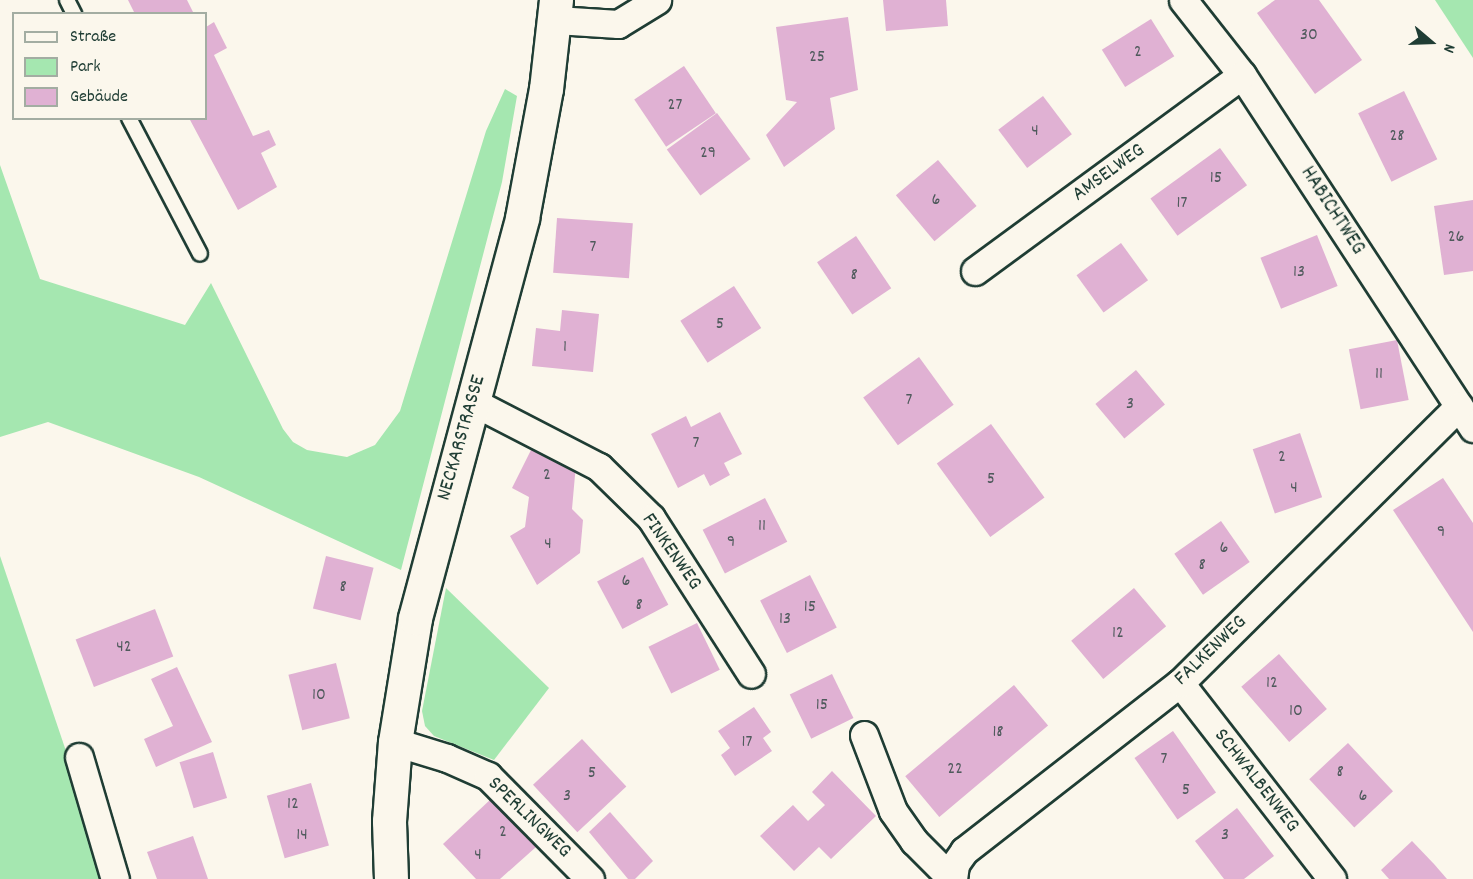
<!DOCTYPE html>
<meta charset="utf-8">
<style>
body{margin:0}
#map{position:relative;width:1473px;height:879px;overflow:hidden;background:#fbf7ec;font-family:Dekko,sans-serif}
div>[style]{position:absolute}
.green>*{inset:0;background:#a5e7b0}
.building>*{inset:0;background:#e0b1d3;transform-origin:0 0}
.roads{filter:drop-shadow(2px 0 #1f3d34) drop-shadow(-2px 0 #1f3d34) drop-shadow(0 2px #1f3d34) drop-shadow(0 -2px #1f3d34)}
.service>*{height:14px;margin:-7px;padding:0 7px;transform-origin:7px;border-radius:7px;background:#fbf7ec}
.minor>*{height:27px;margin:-13.5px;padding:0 13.5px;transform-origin:13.5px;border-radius:13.5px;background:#fbf7ec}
.tertiary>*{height:33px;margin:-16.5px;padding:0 16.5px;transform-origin:16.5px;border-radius:16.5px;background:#fbf7ec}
span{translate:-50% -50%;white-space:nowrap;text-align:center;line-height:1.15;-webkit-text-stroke:5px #fbf7ec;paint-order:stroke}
.number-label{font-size:18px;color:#4f5a5c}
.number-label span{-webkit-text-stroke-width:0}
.street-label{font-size:21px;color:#1f3d34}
.legend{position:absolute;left:12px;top:12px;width:195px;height:108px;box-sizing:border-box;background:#fbf7ec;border:2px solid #a3ada2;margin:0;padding:8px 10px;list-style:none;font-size:18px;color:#1f3d34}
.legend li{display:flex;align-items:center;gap:12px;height:30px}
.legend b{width:30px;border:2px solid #a3ada2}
.north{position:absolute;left:1401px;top:12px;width:60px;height:60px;-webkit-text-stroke:4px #fbf7ec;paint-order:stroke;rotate:109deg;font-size:16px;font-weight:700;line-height:24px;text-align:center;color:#1f3d34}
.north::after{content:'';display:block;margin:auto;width:21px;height:27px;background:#1f3d34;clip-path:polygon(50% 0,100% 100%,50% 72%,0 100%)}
</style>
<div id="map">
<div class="green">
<i style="clip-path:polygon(1435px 0,1473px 0,1473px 58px)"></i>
<i style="clip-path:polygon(505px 89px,517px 96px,502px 182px,401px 570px,199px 477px,48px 422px,0 437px,0 165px,40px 279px,185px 325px,211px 283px,283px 429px,293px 442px,307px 450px,347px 457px,375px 445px,400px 411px,486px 131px)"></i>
<i style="clip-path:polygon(0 556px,67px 754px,106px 879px,0 879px)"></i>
<i style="clip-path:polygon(446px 588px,549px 688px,494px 760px,434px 736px,425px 726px,422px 711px)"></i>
</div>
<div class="building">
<i style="clip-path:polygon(128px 0,187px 0,194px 14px,135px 14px)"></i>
<i style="clip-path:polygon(883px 0,946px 0,948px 26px,886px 31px)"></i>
<i style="clip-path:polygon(1275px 0,1319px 0,1362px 60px,1315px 94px,1257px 13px)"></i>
<i style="clip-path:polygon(848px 17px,858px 90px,830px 98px,835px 129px,784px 167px,766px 135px,797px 102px,786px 100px,776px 27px)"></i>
<i style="left:1151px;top:19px;width:44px;height:58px;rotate:58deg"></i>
<i style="clip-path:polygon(214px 22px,227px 48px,214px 55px,253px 136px,269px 130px,276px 145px,261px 153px,277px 187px,238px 210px,189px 118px,206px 118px,206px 27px)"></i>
<i style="left:684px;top:66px;width:57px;height:60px;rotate:56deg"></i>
<i style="left:1404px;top:91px;width:76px;height:51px;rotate:64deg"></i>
<i style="left:1043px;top:96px;width:48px;height:56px;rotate:53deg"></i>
<i style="left:717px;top:113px;width:57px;height:62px;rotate:54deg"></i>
<i style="left:1220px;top:148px;width:46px;height:86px;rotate:54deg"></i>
<i style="left:938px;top:160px;width:60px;height:55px;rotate:50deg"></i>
<i style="clip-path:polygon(1473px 200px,1473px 271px,1444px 275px,1434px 206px)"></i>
<i style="left:557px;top:218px;width:76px;height:55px;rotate:4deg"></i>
<i style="left:1317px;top:235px;width:55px;height:61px;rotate:68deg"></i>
<i style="left:856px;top:236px;width:63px;height:47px;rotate:56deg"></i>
<i style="left:1121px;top:243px;width:46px;height:55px;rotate:54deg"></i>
<i style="left:734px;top:286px;width:50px;height:64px;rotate:57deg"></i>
<i style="clip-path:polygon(562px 310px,599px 314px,593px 372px,532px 366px,536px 328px,560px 331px)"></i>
<i style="left:1397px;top:340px;width:61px;height:49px;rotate:79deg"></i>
<i style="left:919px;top:357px;width:59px;height:69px;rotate:54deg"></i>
<i style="left:1136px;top:370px;width:45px;height:53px;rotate:50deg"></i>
<i style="clip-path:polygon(720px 412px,742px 454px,724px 463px,730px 475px,710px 486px,704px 474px,678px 488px,651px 434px,686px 416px,691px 427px)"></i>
<i style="left:991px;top:424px;width:91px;height:67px;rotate:54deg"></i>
<i style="left:1300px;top:433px;width:68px;height:50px;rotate:71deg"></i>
<i style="clip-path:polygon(533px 446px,576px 464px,572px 509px,583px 520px,580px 553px,537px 585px,510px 536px,525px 527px,529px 497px,512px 488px)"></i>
<i style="clip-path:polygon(1443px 478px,1473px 523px,1473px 632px,1393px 510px)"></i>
<i style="left:765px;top:498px;width:49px;height:70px;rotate:63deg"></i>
<i style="left:1221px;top:521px;width:50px;height:57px;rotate:55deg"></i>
<i style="left:326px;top:556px;width:49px;height:54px;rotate:14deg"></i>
<i style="left:643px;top:557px;width:54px;height:52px;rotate:62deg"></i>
<i style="left:810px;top:575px;width:59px;height:56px;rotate:63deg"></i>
<i style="left:1134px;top:588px;width:50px;height:82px;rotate:50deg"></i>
<i style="left:155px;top:609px;width:51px;height:85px;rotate:69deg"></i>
<i style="left:697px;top:623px;width:52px;height:54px;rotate:64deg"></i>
<i style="left:1279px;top:654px;width:73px;height:50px;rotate:49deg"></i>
<i style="left:336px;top:663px;width:57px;height:49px;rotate:76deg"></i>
<i style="clip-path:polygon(177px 667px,212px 742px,156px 767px,144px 739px,173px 726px,151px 679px)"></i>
<i style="left:832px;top:674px;width:49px;height:47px;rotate:64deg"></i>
<i style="left:1014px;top:685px;width:53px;height:142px;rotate:50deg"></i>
<i style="clip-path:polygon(754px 707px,771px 732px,763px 738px,772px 751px,735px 776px,721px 755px,730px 748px,718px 731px)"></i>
<i style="left:1173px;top:731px;width:75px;height:47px;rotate:55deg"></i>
<i style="left:582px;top:739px;width:65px;height:67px;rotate:47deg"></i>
<i style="left:1348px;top:743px;width:66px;height:53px;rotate:47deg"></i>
<i style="left:213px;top:752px;width:48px;height:35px;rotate:73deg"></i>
<i style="clip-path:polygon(832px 771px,876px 816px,831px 859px,819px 847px,794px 871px,760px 836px,793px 805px,808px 821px,825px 805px,812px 792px)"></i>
<i style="left:311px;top:783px;width:65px;height:46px;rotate:74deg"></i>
<i style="clip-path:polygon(492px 798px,536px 847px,500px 879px,476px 879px,443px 844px)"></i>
<i style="clip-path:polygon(1237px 808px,1274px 856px,1244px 879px,1224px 879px,1195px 841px)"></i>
<i style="clip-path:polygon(610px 812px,653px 861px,635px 879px,628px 879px,589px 832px)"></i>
<i style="clip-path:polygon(193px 836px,208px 879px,157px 879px,147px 852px)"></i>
<i style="clip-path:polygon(1412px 841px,1434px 864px,1447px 879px,1389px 879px,1381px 870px)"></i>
</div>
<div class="roads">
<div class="service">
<i style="left:67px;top:0;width:16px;rotate:63deg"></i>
<i style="left:129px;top:118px;width:153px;rotate:62.4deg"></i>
</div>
<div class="minor">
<i style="left:1183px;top:0;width:95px;rotate:51.8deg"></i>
<i style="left:1242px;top:75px;width:422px;rotate:56.8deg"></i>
<i style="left:556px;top:20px;width:62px;rotate:3.7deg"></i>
<i style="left:618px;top:24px;width:46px;rotate:-31.6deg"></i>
<i style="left:975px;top:271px;width:331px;rotate:-36.3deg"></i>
<i style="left:473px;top:402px;width:142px;rotate:27.3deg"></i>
<i style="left:599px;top:467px;width:73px;rotate:44.4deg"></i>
<i style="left:651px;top:518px;width:185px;rotate:57.3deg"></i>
<i style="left:1180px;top:683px;width:248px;rotate:52.2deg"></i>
<i style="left:864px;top:735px;width:81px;rotate:69.1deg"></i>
<i style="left:893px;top:811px;width:37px;rotate:55deg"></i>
<i style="left:914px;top:841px;width:54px;rotate:45deg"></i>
<i style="left:395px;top:742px;width:54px;rotate:17.1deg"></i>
<i style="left:447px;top:758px;width:45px;rotate:23.7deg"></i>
<i style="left:488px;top:776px;width:145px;rotate:45.3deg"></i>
<i style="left:79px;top:757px;width:127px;rotate:73.6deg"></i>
<i style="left:953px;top:879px;width:15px;rotate:-82deg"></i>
<i style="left:955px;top:864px;width:16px;rotate:-55deg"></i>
<i style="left:964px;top:851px;width:274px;rotate:-37.9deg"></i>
<i style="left:1180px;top:683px;width:393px;rotate:-44.8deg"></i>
</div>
<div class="tertiary">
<i style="left:391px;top:879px;width:58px;rotate:-92deg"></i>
<i style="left:389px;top:821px;width:79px;rotate:-85.7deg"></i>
<i style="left:395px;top:742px;width:126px;rotate:-80.8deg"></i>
<i style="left:415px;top:618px;width:414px;rotate:-75deg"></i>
<i style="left:522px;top:218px;width:131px;rotate:-79.5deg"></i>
<i style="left:546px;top:89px;width:90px;rotate:-83.6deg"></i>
</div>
</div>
<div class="number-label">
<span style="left:1309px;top:36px">30</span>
<span style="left:1138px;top:53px">2</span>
<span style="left:817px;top:58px">25</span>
<span style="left:675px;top:106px">27</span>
<span style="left:1035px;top:132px">4</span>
<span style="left:1397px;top:137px">28</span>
<span style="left:708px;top:154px">29</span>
<span style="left:1216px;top:179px">15</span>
<span style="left:936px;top:201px">6</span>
<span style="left:1182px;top:204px">17</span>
<span style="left:1456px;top:238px">26</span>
<span style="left:593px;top:248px">7</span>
<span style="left:1299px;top:273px">13</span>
<span style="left:854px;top:276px">8</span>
<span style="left:720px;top:325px">5</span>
<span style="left:565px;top:348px">1</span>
<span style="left:1379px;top:375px">11</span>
<span style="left:909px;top:401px">7</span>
<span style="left:1130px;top:405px">3</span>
<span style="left:696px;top:444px">7</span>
<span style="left:1282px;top:458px">2</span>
<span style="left:547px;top:476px">2</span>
<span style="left:991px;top:480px">5</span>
<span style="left:1294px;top:489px">4</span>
<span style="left:762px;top:527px">11</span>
<span style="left:1441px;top:533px">9</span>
<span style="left:731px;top:543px">9</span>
<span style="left:548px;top:545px">4</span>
<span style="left:1224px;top:549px">6</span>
<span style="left:1202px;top:566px">8</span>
<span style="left:626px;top:582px">6</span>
<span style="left:343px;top:588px">8</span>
<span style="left:639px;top:606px">8</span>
<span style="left:810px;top:608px">15</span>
<span style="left:785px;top:620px">13</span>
<span style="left:1118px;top:634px">12</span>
<span style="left:124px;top:648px">42</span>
<span style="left:1272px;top:684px">12</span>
<span style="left:319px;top:696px">10</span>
<span style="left:822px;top:706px">15</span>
<span style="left:1296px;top:712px">10</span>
<span style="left:998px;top:733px">18</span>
<span style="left:747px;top:743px">17</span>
<span style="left:1164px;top:760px">7</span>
<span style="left:955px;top:770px">22</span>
<span style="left:1340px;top:773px">8</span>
<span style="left:592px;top:774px">5</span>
<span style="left:1186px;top:791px">5</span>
<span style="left:567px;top:797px">3</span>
<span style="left:1363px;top:797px">6</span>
<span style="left:293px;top:805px">12</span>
<span style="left:503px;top:833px">2</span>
<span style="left:302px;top:836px">14</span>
<span style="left:1225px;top:836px">3</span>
<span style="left:478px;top:856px">4</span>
</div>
<div class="street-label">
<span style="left:1109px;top:173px;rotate:-36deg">AMSELWEG</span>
<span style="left:1332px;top:211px;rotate:57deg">HABICHTWEG</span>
<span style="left:462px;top:438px;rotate:-74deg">NECKARSTRASSE</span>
<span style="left:671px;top:552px;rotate:55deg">FINKENWEG</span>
<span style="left:1211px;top:651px;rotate:-44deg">FALKENWEG</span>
<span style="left:1256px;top:781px;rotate:52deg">SCHWALBENWEG</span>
<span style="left:529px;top:818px;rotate:44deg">SPERLINGWEG</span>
</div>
<ul class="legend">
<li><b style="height:8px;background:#fbf7ec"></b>Straße</li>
<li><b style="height:16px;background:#a5e7b0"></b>Park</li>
<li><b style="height:16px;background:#e0b1d3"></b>Gebäude</li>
</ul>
<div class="north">N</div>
</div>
